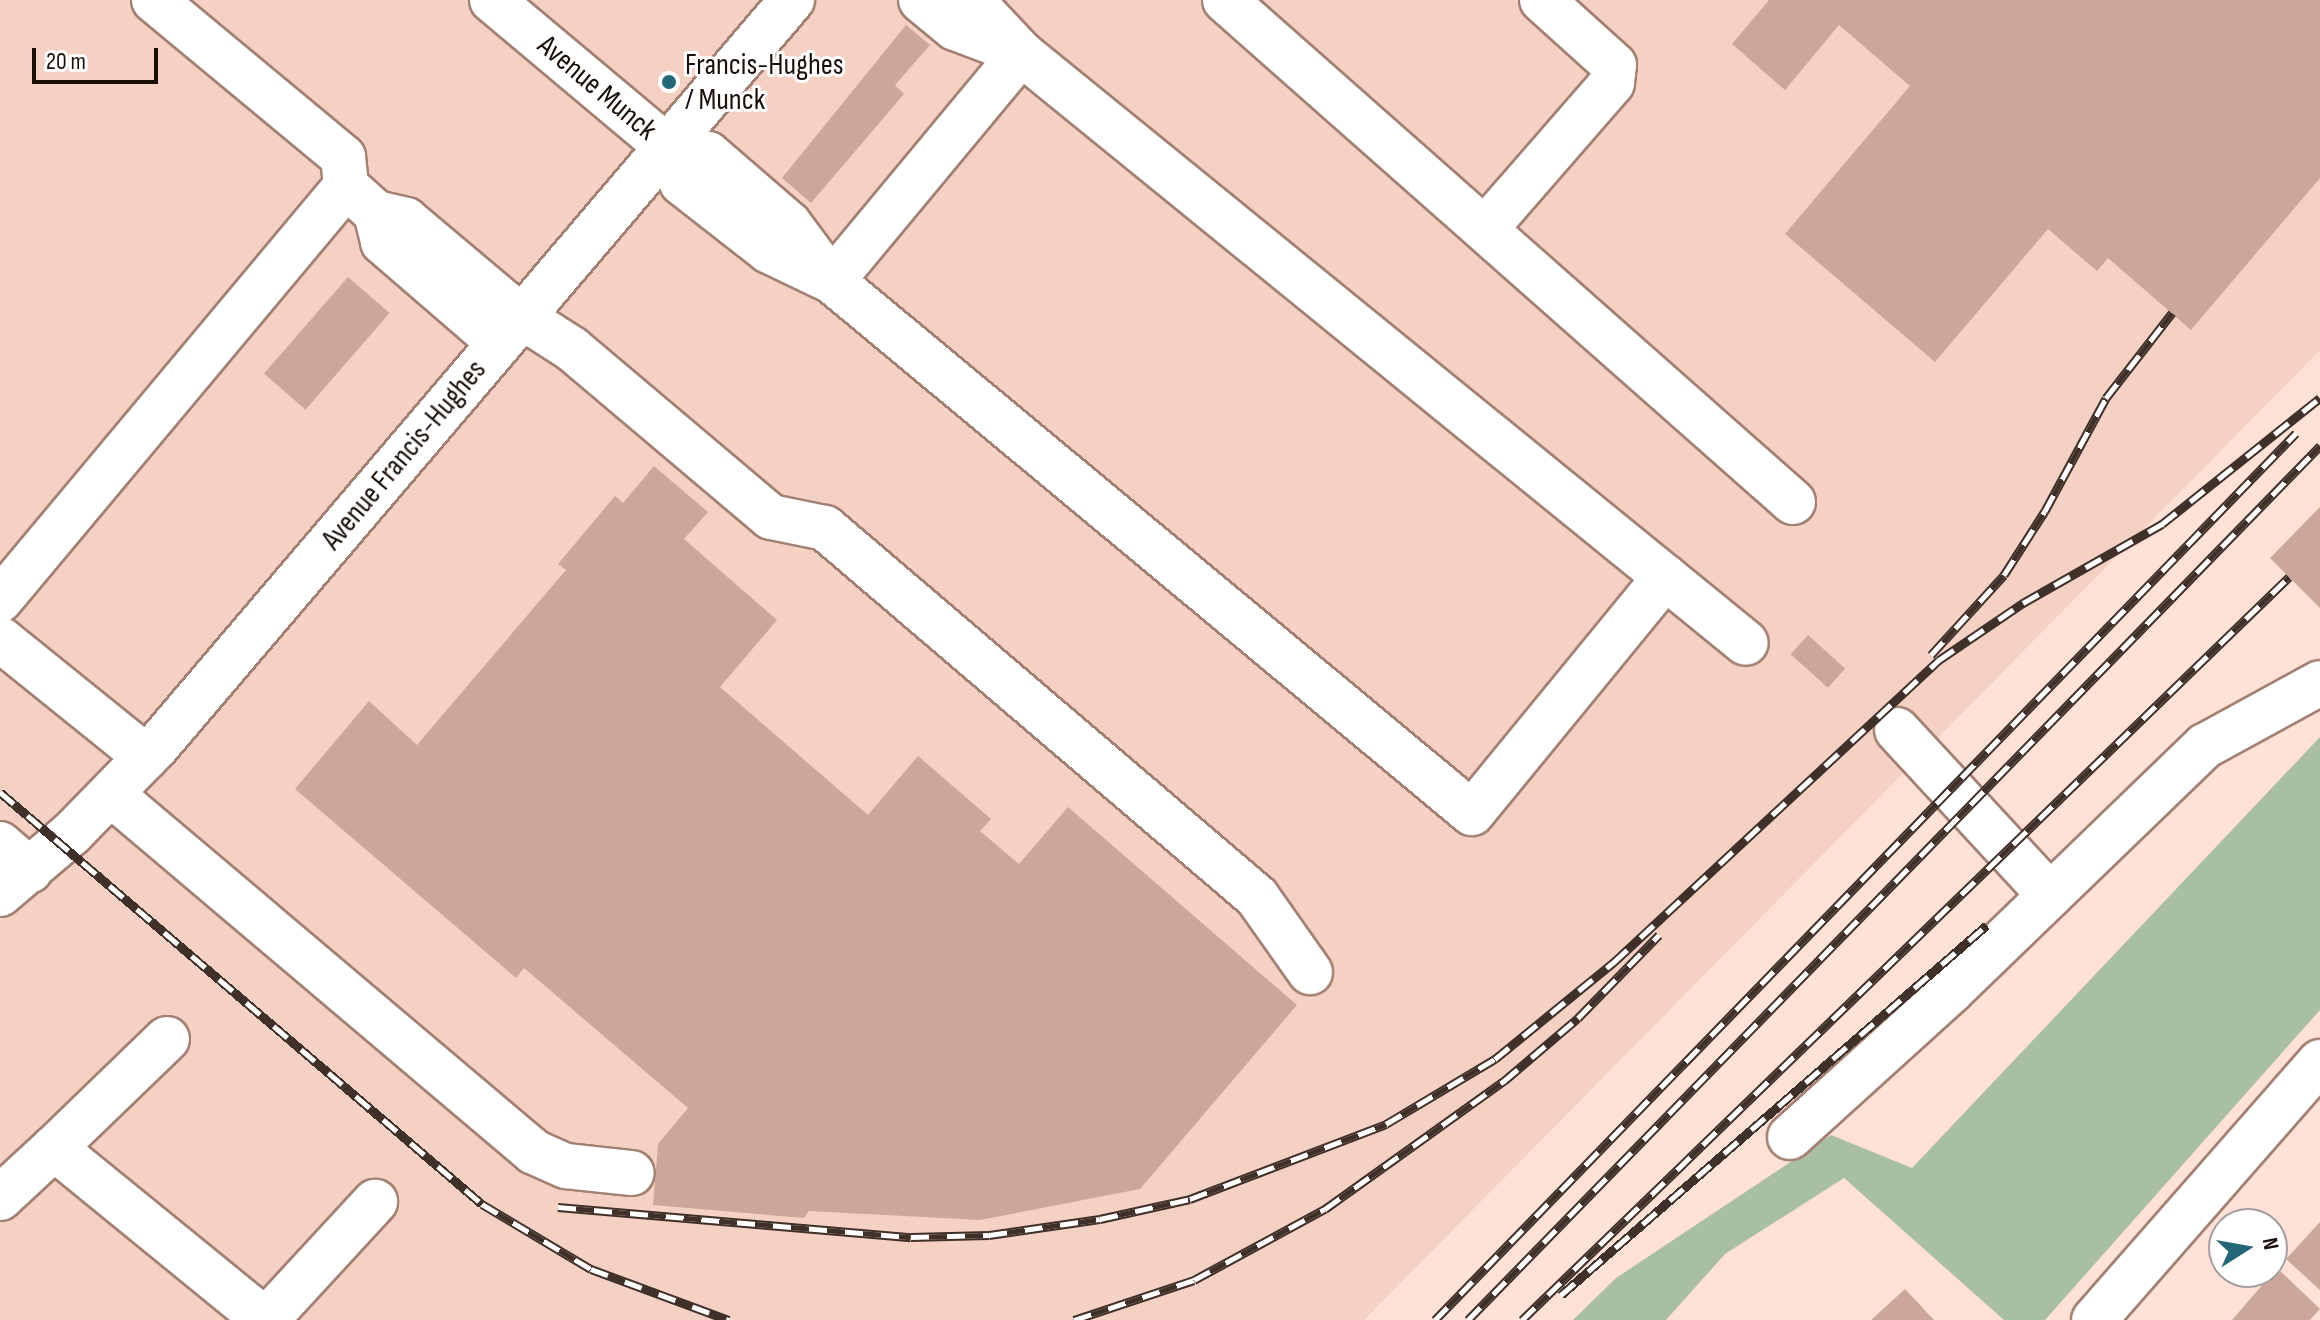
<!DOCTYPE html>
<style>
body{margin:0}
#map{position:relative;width:2320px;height:1320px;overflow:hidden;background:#ffe1d5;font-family:"Sofia Sans Condensed",sans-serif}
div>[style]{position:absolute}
.built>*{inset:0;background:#f5d1c3}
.green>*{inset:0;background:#a9bfa2}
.building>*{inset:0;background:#caa799;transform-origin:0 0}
.roads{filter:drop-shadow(2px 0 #a28174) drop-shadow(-2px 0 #a28174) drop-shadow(0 2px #a28174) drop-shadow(0 -2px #a28174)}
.minor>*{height:44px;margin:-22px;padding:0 22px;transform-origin:22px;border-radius:22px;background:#fff}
.rail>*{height:9px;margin-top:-4.5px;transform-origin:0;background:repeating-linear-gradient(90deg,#fff 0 18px,#3f302a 0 36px);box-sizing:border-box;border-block:2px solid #3f302a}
.dots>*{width:22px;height:22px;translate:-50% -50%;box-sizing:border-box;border:4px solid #fff;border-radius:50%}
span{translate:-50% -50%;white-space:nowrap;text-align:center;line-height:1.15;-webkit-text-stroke:6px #fff;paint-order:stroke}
.poi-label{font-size:30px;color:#1b0f0a}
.left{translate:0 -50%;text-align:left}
.street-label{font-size:30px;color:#1b0f0a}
.north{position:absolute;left:2208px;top:1208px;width:80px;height:80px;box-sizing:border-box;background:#fff;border:2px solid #a49f9d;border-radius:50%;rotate:79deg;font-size:22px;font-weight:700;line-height:32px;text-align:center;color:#1b0f0a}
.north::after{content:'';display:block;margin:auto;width:28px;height:36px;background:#236779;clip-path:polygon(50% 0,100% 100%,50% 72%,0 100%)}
.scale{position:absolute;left:32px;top:48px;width:126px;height:36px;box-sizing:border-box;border:4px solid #1b0f0a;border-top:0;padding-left:10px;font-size:24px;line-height:28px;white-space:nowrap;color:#1b0f0a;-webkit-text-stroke:6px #fff;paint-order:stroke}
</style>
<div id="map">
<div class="built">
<i style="clip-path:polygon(0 0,2320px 0,2320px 350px,1364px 1320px,0 1320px)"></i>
</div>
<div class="green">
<i style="clip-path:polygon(2320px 737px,2320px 1010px,2045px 1320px,2004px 1320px,1844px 1178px,1725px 1254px,1666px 1320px,1573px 1320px,1616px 1278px,1831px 1135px,1912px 1168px)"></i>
</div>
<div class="building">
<i style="clip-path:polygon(1769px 0,2320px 0,2320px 178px,2191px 330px,2108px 258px,2097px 271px,2048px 229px,1935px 362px,1785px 234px,1910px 86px,1839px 25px,1785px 90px,1732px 44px)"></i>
<i style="clip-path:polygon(906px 25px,930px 45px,895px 85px,904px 94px,811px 203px,782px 178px)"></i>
<i style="left:348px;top:277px;width:55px;height:128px;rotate:41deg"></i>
<i style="clip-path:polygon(654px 466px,708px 512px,684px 539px,777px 620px,720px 687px,868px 815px,918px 756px,991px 819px,980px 831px,1019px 864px,1068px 807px,1297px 1005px,1140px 1189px,980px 1220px,809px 1211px,804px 1218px,653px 1205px,658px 1144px,688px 1108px,524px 968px,516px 978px,295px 789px,369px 701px,417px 745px,566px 570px,558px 564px,615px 496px,623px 503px)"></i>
<i style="clip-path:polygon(2320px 507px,2320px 608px,2270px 558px)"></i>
<i style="left:1808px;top:635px;width:50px;height:26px;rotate:42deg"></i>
<i style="clip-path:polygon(2320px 1222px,2320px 1290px,2286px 1259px)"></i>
<i style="clip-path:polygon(2277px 1268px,2320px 1309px,2310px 1320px,2232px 1320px)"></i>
<i style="clip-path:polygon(1905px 1289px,1934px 1320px,1871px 1320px)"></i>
</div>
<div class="roads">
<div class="minor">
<i style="left:154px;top:0;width:246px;rotate:39.7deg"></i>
<i style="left:343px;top:157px;width:29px;rotate:84deg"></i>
<i style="left:492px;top:0;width:227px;rotate:40deg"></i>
<i style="left:666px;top:146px;width:40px;rotate:66.6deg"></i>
<i style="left:682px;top:183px;width:110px;rotate:38deg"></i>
<i style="left:769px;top:251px;width:70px;rotate:25.5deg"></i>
<i style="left:832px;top:281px;width:832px;rotate:39.74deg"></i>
<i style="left:1472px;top:813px;width:305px;rotate:-50.7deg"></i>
<i style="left:1665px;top:577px;width:830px;rotate:-140.87deg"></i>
<i style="left:1021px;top:53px;width:73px;rotate:-133.3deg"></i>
<i style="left:921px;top:0;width:44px;rotate:39.5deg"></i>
<i style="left:955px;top:28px;width:60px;rotate:20.6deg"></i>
<i style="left:1225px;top:0;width:758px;rotate:41.47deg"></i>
<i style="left:666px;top:146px;width:43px;rotate:10.8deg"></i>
<i style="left:708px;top:154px;width:107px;rotate:40.8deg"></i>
<i style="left:789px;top:224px;width:64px;rotate:53.3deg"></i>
<i style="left:376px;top:213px;width:30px;rotate:76deg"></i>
<i style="left:383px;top:242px;width:153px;rotate:40.8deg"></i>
<i style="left:1486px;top:228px;width:192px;rotate:-49deg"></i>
<i style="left:1612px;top:83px;width:18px;rotate:-84deg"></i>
<i style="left:1614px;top:65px;width:97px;rotate:-137.9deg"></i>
<i style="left:832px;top:281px;width:296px;rotate:-50.3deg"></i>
<i style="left:1665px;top:577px;width:104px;rotate:39.2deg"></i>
<i style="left:0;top:600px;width:540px;rotate:-50.11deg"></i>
<i style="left:346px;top:186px;width:40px;rotate:42deg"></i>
<i style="left:376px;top:213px;width:31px;rotate:13deg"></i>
<i style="left:406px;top:220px;width:148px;rotate:40.1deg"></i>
<i style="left:519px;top:315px;width:63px;rotate:32.7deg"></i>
<i style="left:572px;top:349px;width:260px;rotate:40.2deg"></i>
<i style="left:771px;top:517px;width:55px;rotate:11.5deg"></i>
<i style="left:825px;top:528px;width:568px;rotate:40.5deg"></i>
<i style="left:1257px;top:897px;width:92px;rotate:54.8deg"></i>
<i style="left:0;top:639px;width:188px;rotate:38.9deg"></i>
<i style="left:1897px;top:730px;width:225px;rotate:47.2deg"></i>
<i style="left:112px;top:795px;width:553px;rotate:40.23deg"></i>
<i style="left:534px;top:1152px;width:35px;rotate:24deg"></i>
<i style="left:566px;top:1166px;width:66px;rotate:6.1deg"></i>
<i style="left:0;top:844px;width:40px;rotate:41deg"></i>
<i style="left:0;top:894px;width:94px;rotate:-40.3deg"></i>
<i style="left:72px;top:833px;width:122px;rotate:-45.7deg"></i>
<i style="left:157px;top:746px;width:980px;rotate:-49.6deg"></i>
<i style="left:1790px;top:1137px;width:217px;rotate:-42.2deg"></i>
<i style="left:1951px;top:991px;width:353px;rotate:-44deg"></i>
<i style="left:2205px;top:746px;width:131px;rotate:-28.7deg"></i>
<i style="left:54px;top:1148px;width:157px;rotate:-44deg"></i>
<i style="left:0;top:1198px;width:74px;rotate:-42.8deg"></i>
<i style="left:54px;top:1148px;width:272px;rotate:39.2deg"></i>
<i style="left:266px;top:1320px;width:161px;rotate:-47.3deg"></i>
<i style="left:2094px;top:1320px;width:343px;rotate:-48.8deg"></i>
</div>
</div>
<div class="rail">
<i style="left:1931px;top:655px;width:108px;rotate:-47.6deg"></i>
<i style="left:2004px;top:575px;width:76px;rotate:-57.4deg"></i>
<i style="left:2045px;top:511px;width:128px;rotate:-61.6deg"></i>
<i style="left:2106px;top:398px;width:108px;rotate:-52.2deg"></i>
<i style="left:0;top:792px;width:634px;rotate:40.52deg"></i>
<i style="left:482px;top:1204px;width:127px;rotate:30.8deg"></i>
<i style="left:591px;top:1269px;width:147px;rotate:20.3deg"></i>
<i style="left:558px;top:1207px;width:354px;rotate:4.9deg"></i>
<i style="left:911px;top:1237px;width:78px;rotate:-1.5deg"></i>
<i style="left:989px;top:1235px;width:112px;rotate:-8.2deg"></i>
<i style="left:1100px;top:1219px;width:92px;rotate:-12.5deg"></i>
<i style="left:1190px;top:1199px;width:210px;rotate:-20.9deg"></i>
<i style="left:1386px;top:1124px;width:127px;rotate:-30.8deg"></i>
<i style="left:1495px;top:1059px;width:154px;rotate:-39.2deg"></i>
<i style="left:1614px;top:962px;width:444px;rotate:-42.9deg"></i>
<i style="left:1939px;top:660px;width:102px;rotate:-34.2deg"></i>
<i style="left:2023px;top:603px;width:160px;rotate:-29.6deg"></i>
<i style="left:2162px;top:524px;width:202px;rotate:-38.6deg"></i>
<i style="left:1561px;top:1295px;width:564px;rotate:-40.98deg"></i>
<i style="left:1074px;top:1320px;width:126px;rotate:-18.4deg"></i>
<i style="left:1194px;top:1280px;width:149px;rotate:-28.5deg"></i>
<i style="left:1325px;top:1209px;width:220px;rotate:-35.6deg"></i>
<i style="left:1504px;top:1081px;width:97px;rotate:-40.4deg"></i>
<i style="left:1578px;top:1018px;width:116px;rotate:-45.7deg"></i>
<i style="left:1435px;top:1320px;width:1236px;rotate:-45.85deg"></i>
<i style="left:1468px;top:1320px;width:1221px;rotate:-45.73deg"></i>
<i style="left:1522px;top:1320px;width:1068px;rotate:-44.09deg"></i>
</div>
<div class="dots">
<i style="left:669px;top:82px;background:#236779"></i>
</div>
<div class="poi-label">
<span class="left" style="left:685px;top:82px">Francis-Hughes<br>/ Munck</span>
</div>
<div class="street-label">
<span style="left:597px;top:88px;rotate:40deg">Avenue Munck</span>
<span style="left:404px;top:455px;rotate:-50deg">Avenue Francis-Hughes</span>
</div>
<div class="north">N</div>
<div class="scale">20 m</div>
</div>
